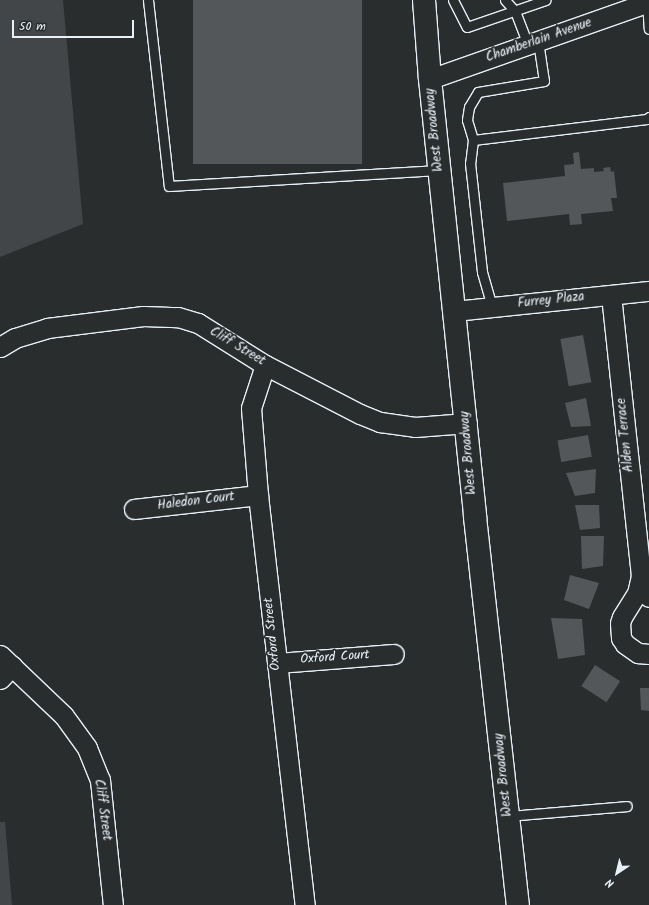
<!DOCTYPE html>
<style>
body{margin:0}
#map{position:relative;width:649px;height:905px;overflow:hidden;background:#2a2d2e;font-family:Kalam,sans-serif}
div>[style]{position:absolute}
.green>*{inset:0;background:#424648}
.building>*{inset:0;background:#535759;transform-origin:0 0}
.roads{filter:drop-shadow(1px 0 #e8f1f8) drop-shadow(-1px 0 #e8f1f8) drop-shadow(0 1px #e8f1f8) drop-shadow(0 -1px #e8f1f8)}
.lane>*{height:9px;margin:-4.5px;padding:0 4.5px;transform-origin:4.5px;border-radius:4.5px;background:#2a2d2e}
.street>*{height:19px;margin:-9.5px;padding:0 9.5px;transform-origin:9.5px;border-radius:9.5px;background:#2a2d2e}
.primary>*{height:22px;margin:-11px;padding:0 11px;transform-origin:11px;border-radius:11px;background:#2a2d2e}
span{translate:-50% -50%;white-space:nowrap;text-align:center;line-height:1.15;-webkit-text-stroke:3.5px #2a2d2e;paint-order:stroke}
.street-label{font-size:13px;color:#e8f1f8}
.north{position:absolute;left:597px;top:853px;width:40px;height:40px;-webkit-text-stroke:3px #2a2d2e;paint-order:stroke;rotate:215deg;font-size:11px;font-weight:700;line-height:16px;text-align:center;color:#e8f1f8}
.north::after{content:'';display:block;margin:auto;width:14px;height:18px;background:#e8f1f8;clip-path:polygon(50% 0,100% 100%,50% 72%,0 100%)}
.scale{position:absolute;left:12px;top:20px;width:122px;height:18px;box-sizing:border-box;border:2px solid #e8f1f8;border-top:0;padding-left:5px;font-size:12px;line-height:14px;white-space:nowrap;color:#e8f1f8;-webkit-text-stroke:3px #2a2d2e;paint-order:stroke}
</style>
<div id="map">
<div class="green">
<i style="clip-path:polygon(0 0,63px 0,83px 224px,0 257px)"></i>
<i style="clip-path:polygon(0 822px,5px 822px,12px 905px,0 905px)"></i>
</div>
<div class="building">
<i style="left:193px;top:0;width:169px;height:164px"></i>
<i style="clip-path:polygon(579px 152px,581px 169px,594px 168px,594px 172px,604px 171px,603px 168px,610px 167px,611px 172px,614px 171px,617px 198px,611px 198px,613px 211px,581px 214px,582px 224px,570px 225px,569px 214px,507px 221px,503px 183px,565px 176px,564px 165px,574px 164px,573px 153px)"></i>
<i style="left:583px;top:335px;width:48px;height:23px;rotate:80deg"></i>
<i style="clip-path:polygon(586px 398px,591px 426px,571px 427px,565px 403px)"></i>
<i style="left:588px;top:435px;width:22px;height:31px;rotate:80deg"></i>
<i style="clip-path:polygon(596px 469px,595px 493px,575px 496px,566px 473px)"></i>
<i style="clip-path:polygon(575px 505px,599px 505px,600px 528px,580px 530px)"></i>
<i style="clip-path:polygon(581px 536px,604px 536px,603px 566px,582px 569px)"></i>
<i style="clip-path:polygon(570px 575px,599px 583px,589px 609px,564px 600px)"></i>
<i style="clip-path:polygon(551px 618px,582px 619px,585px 655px,558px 659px)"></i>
<i style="left:595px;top:665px;width:30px;height:25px;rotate:33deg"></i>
<i style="clip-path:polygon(640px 688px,649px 688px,649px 711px,641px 710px)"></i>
</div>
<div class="roads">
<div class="lane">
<i style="left:148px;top:0;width:187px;rotate:83.6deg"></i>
<i style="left:169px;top:186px;width:270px;rotate:-3.4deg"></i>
<i style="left:453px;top:0;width:30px;rotate:63deg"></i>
<i style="left:467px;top:27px;width:83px;rotate:-18.9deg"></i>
<i style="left:505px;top:0;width:15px;rotate:48deg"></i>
<i style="left:515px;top:11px;width:36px;rotate:69deg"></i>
<i style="left:647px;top:3px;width:26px;rotate:86deg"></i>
<i style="left:538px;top:41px;width:40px;rotate:81.5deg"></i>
<i style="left:544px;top:81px;width:67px;rotate:170.5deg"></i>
<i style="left:478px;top:92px;width:17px;rotate:121deg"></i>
<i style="left:469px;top:107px;width:13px;rotate:99deg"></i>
<i style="left:467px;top:120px;width:21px;rotate:73deg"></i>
<i style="left:473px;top:140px;width:175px;rotate:-6.9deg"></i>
<i style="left:647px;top:119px;width:3px;rotate:-45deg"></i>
<i style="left:473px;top:140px;width:23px;rotate:97deg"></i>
<i style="left:470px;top:163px;width:110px;rotate:83.7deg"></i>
<i style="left:482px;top:272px;width:36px;rotate:74deg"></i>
<i style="left:508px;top:816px;width:119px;rotate:-4.8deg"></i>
</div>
<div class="street">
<i style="left:430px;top:79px;width:232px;rotate:-19.4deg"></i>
<i style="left:611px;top:295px;width:283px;rotate:83.9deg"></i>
<i style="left:454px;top:311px;width:196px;rotate:-5.9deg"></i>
<i style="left:0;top:347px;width:17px;rotate:-31deg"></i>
<i style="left:15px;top:338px;width:34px;rotate:-17deg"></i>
<i style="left:47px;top:328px;width:97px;rotate:-7.1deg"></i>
<i style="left:143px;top:316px;width:35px;rotate:2deg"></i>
<i style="left:178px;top:317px;width:21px;rotate:17deg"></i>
<i style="left:198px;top:323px;width:79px;rotate:32.1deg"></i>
<i style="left:265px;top:365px;width:107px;rotate:27.3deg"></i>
<i style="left:360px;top:414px;width:22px;rotate:22deg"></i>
<i style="left:380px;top:422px;width:35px;rotate:8deg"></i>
<i style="left:415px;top:427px;width:52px;rotate:-4.4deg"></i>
<i style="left:265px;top:365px;width:45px;rotate:108deg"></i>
<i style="left:251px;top:408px;width:87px;rotate:85.4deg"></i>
<i style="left:258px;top:495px;width:413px;rotate:83.5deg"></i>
<i style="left:134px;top:509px;width:125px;rotate:-6.4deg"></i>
<i style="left:649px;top:597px;width:4px;rotate:-135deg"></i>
<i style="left:646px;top:594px;width:19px;rotate:-106deg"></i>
<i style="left:641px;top:576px;width:17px;rotate:103deg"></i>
<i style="left:637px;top:593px;width:28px;rotate:122deg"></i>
<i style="left:622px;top:617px;width:6px;rotate:108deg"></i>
<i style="left:620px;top:623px;width:15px;rotate:86deg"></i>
<i style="left:621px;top:638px;width:7px;rotate:56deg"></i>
<i style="left:625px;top:644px;width:16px;rotate:35deg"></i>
<i style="left:638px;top:653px;width:11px;rotate:5deg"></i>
<i style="left:0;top:655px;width:88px;rotate:43.6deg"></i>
<i style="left:64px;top:716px;width:39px;rotate:54deg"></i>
<i style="left:87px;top:748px;width:35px;rotate:68deg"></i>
<i style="left:100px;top:780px;width:126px;rotate:84.1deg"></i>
<i style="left:277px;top:663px;width:117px;rotate:-4.4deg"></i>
<i style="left:0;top:679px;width:18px;rotate:-47deg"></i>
</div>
<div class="primary">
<i style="left:424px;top:0;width:79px;rotate:85.7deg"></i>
<i style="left:430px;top:79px;width:440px;rotate:84.1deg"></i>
<i style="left:475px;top:517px;width:390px;rotate:83.7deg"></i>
</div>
</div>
<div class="street-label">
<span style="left:539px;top:41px;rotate:-19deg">Chamberlain Avenue</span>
<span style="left:435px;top:130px;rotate:-96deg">West Broadway</span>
<span style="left:551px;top:301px;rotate:-6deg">Furrey Plaza</span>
<span style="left:237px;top:347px;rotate:31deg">Cliff Street</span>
<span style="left:626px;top:435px;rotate:-96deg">Alden Terrace</span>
<span style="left:469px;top:453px;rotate:-95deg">West Broadway</span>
<span style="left:196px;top:502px;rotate:-7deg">Haledon Court</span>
<span style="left:273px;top:634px;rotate:-96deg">Oxford Street</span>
<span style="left:335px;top:658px;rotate:-4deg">Oxford Court</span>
<span style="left:504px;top:775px;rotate:-96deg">West Broadway</span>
<span style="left:102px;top:810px;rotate:82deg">Cliff Street</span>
</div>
<div class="north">N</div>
<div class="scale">50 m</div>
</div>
